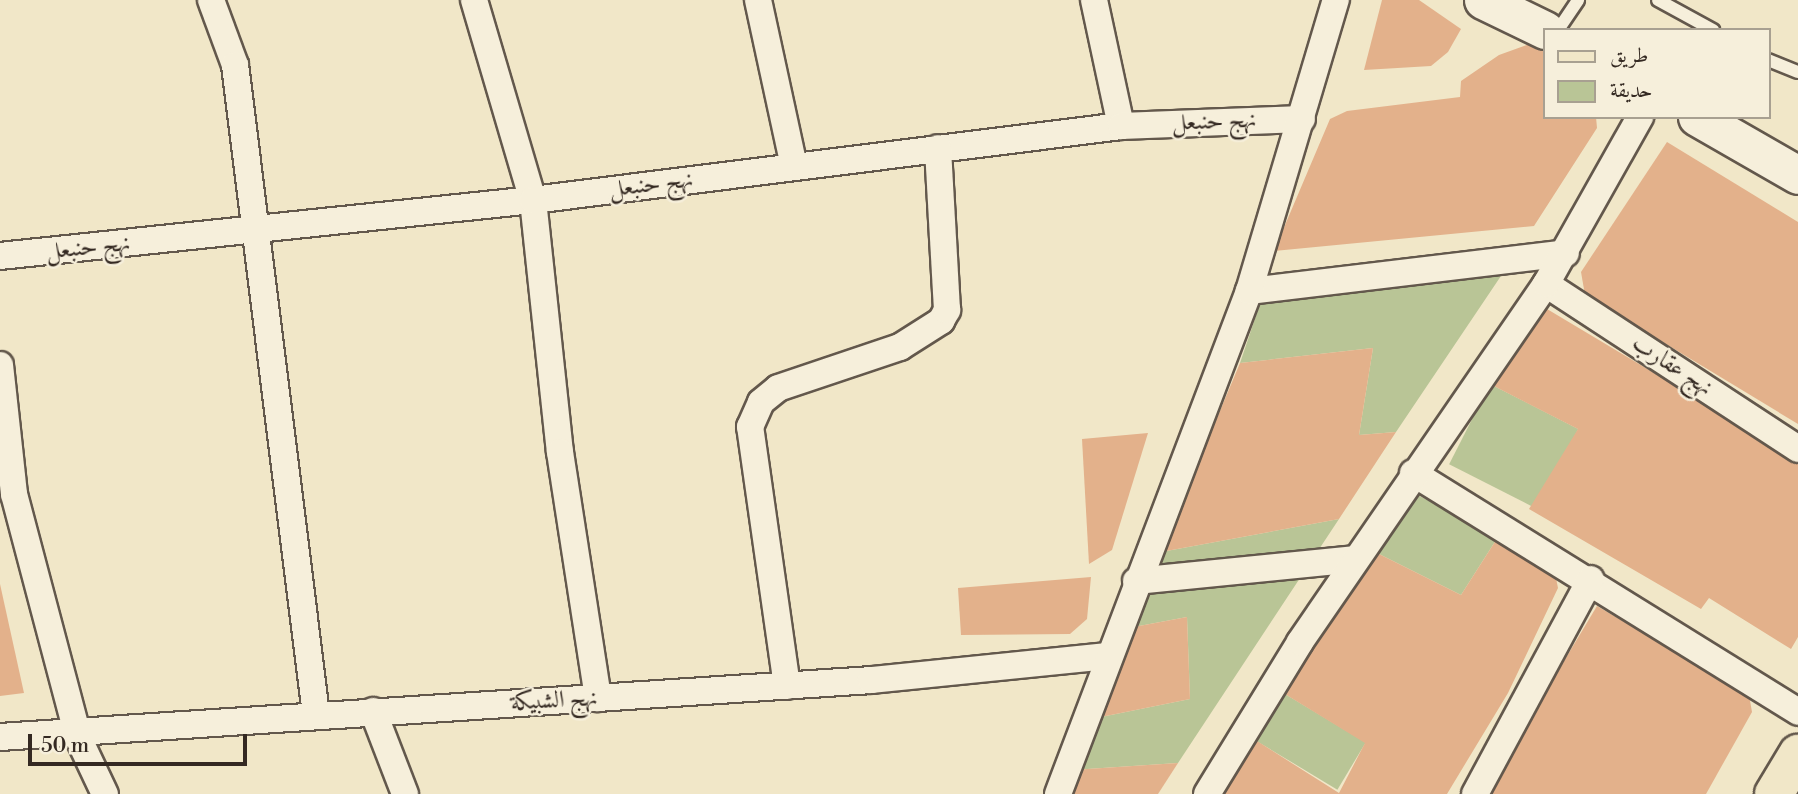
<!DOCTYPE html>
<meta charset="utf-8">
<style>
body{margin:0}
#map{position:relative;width:1798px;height:794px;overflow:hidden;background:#f1e7c8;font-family:"Libre Bodoni",Amiri,serif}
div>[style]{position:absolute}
.green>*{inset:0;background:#b9c596;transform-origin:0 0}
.building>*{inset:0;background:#e3b18b}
.roads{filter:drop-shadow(2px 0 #63584c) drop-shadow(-2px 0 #63584c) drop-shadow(0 2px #63584c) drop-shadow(0 -2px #63584c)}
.lane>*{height:12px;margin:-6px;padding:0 6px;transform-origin:6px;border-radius:6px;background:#f6efdb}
.street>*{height:26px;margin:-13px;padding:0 13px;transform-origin:13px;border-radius:13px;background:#f6efdb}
.secondary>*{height:37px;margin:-18.5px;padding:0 18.5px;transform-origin:18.5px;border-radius:18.5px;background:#f6efdb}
.primary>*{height:38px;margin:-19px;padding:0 19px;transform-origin:19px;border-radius:19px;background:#f1e7c8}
span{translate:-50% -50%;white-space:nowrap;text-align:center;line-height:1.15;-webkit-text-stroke:5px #f6efdb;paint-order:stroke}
.street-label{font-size:24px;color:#342922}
.legend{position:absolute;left:1543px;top:28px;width:228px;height:91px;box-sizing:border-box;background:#f6efdb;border:2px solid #a8a091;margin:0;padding:9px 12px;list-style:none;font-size:21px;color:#342922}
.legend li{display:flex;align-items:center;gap:14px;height:35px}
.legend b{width:35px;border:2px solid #a8a091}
.scale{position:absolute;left:28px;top:734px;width:219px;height:32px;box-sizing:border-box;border:4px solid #342922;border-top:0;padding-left:9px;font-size:21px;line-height:24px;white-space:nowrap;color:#342922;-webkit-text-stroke:5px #f6efdb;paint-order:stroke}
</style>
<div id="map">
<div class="green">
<i style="clip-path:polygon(1507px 267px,1396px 432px,1359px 435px,1373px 348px,1240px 363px,1264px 292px)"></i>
<i style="left:1490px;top:384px;width:99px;height:90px;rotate:27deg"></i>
<i style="clip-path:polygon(1408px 490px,1498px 537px,1461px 595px,1369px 549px)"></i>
<i style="clip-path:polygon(1339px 519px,1178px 763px,1072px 770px,1101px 717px,1190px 699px,1187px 617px,1123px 629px,1161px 552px)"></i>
<i style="left:1280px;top:691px;width:100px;height:55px;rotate:31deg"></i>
</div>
<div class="building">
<i style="clip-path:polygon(1382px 0,1419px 0,1461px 29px,1448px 52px,1431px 66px,1364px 70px)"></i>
<i style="clip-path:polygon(1538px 41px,1544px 46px,1544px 117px,1596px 117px,1597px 128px,1534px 226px,1274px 251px,1330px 119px,1347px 111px,1460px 97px,1461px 81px,1499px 55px)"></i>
<i style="clip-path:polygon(1667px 142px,1798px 222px,1798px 424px,1585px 295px,1581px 272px)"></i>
<i style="clip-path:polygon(1547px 309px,1798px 459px,1798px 637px,1791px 649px,1709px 598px,1701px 609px,1529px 509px,1578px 429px,1490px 384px,1527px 325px)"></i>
<i style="clip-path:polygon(1373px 348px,1359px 435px,1396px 432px,1339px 519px,1161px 552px,1240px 363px)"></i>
<i style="clip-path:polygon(1148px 433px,1112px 550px,1089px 564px,1082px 439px)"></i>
<i style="clip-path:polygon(1498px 537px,1555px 573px,1558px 588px,1508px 693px,1447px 794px,1222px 794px,1249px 736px,1339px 793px,1365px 743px,1280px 691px,1369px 549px,1461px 595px)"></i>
<i style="clip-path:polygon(1091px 577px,1087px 619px,1070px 634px,961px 635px,958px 588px)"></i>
<i style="clip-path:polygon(0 584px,24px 693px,0 696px)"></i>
<i style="clip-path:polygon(1597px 606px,1749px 695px,1752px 712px,1706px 794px,1491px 794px,1510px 751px)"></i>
<i style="clip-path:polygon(1187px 617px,1190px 699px,1101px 717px,1123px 629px)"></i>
<i style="clip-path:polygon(1178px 763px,1158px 794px,1063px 794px,1072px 770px)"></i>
</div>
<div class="roads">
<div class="lane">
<i style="left:1658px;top:0;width:63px;rotate:28.6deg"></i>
<i style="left:1558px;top:30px;width:36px;rotate:-56deg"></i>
<i style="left:1768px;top:60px;width:32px;rotate:22deg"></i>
</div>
<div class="street">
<i style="left:211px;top:0;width:69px;rotate:69.7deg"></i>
<i style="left:235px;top:65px;width:654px;rotate:82.89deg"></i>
<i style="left:474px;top:0;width:209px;rotate:73.6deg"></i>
<i style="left:533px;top:200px;width:253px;rotate:83.9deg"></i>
<i style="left:560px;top:452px;width:249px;rotate:81.2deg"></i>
<i style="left:758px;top:0;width:170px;rotate:77.8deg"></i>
<i style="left:1094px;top:0;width:129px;rotate:77.9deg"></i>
<i style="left:0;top:256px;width:536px;rotate:-6deg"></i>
<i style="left:533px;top:200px;width:593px;rotate:-7.17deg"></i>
<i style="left:1121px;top:126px;width:181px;rotate:-2.2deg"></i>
<i style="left:1546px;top:284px;width:301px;rotate:33.2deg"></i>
<i style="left:1249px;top:291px;width:319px;rotate:-6.8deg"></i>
<i style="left:0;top:365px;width:130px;rotate:83.8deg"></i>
<i style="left:14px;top:494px;width:251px;rotate:75.2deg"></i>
<i style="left:78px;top:737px;width:63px;rotate:64.7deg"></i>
<i style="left:1413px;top:473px;width:453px;rotate:31.8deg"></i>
<i style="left:1136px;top:581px;width:221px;rotate:-5.7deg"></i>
<i style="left:787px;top:686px;width:262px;rotate:-98.1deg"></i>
<i style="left:750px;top:427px;width:27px;rotate:-66deg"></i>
<i style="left:761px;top:402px;width:22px;rotate:-39deg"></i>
<i style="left:778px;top:388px;width:129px;rotate:-18.6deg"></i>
<i style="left:900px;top:347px;width:49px;rotate:-32.4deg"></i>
<i style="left:941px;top:321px;width:13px;rotate:-61deg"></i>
<i style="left:947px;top:310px;width:162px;rotate:-93.2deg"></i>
<i style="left:373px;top:711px;width:89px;rotate:68.9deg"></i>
<i style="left:0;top:737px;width:873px;rotate:-3.74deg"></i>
<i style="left:871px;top:680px;width:237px;rotate:-5.8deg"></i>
<i style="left:1058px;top:794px;width:538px;rotate:-69.21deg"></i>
<i style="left:1249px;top:291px;width:304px;rotate:-73.4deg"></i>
<i style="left:1207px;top:794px;width:178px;rotate:-58.5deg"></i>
<i style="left:1300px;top:642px;width:434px;rotate:-55.5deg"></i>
<i style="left:1546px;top:284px;width:192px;rotate:-60.6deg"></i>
<i style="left:1475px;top:794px;width:244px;rotate:-61.7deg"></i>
</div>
<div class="secondary">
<i style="left:1483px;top:0;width:69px;rotate:25.8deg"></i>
<i style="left:1697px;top:117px;width:116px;rotate:29.9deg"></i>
</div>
<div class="primary">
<i style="left:1774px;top:794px;width:47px;rotate:-59deg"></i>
</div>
</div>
<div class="street-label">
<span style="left:1214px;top:122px;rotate:-2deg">نهج حنبعل</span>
<span style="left:651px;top:185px;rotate:-7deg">نهج حنبعل</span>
<span style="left:88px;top:248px;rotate:-6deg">نهج حنبعل</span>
<span style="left:1672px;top:366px;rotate:33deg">نهج عقارب</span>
<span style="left:554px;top:701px;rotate:-3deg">نهج الشبيكة</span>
</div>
<ul class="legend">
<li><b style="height:9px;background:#f1e7c8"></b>طريق</li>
<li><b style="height:19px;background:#b9c596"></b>حديقة</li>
</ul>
<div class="scale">50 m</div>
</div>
